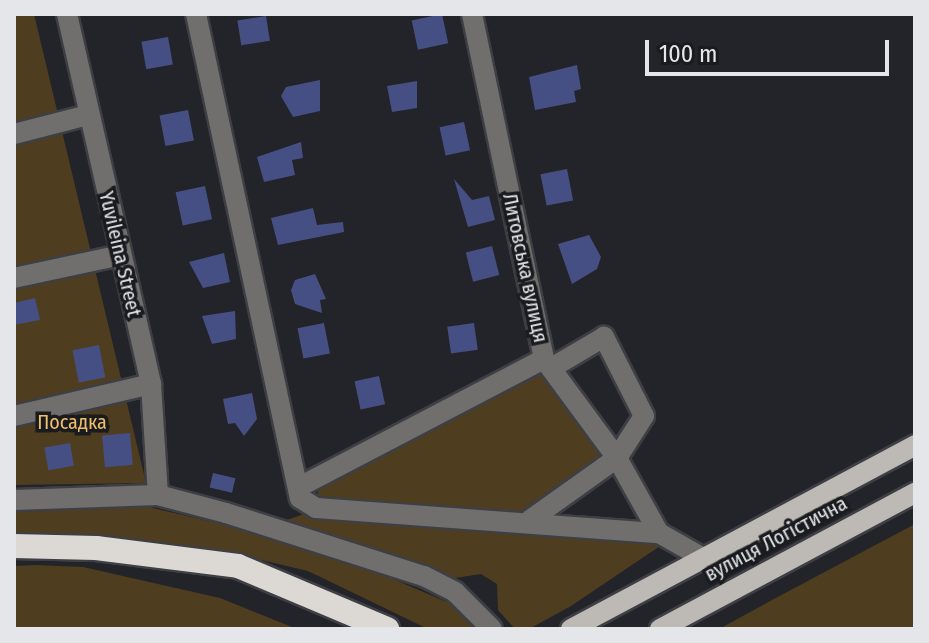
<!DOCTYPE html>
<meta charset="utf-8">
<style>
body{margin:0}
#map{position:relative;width:929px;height:643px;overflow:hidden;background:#232429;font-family:"Fira Sans Condensed",sans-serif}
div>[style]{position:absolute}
.green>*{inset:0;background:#4f3d1f}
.building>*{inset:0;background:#464f83;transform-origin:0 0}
.roads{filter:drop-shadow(2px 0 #3e3f44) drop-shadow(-2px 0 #3e3f44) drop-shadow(0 2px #3e3f44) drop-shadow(0 -2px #3e3f44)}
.minor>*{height:20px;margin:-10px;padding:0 10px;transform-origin:10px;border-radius:10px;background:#706f6d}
.major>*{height:20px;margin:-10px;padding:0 10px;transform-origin:10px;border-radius:10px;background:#bdbab6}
.highway>*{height:24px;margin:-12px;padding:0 12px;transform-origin:12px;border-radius:12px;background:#dcd8d3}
span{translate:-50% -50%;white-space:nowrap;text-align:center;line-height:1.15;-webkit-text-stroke:7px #1a1b1f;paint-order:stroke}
.street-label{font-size:20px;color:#e5e6e9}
.park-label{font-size:20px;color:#efbf6b}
.frame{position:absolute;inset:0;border:16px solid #e5e6e9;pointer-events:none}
.scale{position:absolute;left:645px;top:40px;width:244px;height:36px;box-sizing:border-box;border:4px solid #e5e6e9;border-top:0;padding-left:10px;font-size:24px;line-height:28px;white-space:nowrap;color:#e5e6e9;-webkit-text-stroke:6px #1a1b1f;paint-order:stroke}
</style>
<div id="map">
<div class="green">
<i style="clip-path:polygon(14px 14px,34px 14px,146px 483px,14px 485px)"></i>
<i style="clip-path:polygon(543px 370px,605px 456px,524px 512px,316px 500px,319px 487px)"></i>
<i style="clip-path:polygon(136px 504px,318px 547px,461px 608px,476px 629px,428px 629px,308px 571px,232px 553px,14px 536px,14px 507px)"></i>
<i style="clip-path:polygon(304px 514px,656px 540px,660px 546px,571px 606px,529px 629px,515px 629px,498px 610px,497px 584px,481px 574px,449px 579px,287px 520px)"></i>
<i style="clip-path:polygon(915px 524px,915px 629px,719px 629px,772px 600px)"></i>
<i style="clip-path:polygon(35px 565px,83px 567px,220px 598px,297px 629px,14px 629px,14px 566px)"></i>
</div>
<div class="building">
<i style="left:442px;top:14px;width:30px;height:31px;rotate:78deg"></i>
<i style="left:266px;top:16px;width:25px;height:29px;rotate:81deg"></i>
<i style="left:168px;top:37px;width:28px;height:27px;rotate:80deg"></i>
<i style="clip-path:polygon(577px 65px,581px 89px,574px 91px,576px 102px,535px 110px,529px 77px)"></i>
<i style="clip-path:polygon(320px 80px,320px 111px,293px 117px,281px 96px,286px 87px)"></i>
<i style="clip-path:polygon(417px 81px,417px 108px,392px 112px,387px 86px)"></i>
<i style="left:188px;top:110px;width:31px;height:29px;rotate:79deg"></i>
<i style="left:464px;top:122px;width:29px;height:25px;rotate:78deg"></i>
<i style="clip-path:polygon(301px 142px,303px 158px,292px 160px,295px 175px,264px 182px,257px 157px)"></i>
<i style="left:567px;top:169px;width:32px;height:27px;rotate:79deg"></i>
<i style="clip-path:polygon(454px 179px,472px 200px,489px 196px,495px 220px,468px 227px)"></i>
<i style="left:205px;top:186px;width:34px;height:30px;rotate:78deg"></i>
<i style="clip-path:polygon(313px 208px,317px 225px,343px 222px,344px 232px,278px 245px,271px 218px)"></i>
<i style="clip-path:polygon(589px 235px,601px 257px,597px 269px,572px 284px,558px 244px)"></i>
<i style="left:492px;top:246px;width:30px;height:27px;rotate:76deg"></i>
<i style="clip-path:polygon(224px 253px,230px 282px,203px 288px,189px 262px)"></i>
<i style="clip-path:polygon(315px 274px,326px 299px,320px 300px,322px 313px,295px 304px,291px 290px,295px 280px)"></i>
<i style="clip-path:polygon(35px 298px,40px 320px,14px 325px,14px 303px)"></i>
<i style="clip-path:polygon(235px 311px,236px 339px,212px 344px,202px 316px)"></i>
<i style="left:324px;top:323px;width:31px;height:27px;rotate:79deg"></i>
<i style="left:474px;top:323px;width:27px;height:27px;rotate:82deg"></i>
<i style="left:99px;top:345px;width:33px;height:27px;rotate:79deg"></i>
<i style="left:379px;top:376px;width:29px;height:25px;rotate:78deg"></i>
<i style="clip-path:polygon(252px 393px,257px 419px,244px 436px,235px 423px,228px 424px,223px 399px)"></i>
<i style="left:130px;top:433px;width:32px;height:28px;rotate:85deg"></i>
<i style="left:70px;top:443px;width:23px;height:26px;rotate:80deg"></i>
<i style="left:213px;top:473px;width:23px;height:15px;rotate:13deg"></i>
</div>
<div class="roads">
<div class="minor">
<i style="left:67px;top:14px;width:379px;rotate:77.2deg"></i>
<i style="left:151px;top:384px;width:111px;rotate:86.4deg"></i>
<i style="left:196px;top:14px;width:495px;rotate:77.9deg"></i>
<i style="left:300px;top:498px;width:19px;rotate:32deg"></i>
<i style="left:316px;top:508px;width:344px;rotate:4.2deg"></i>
<i style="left:472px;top:14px;width:352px;rotate:78.2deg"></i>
<i style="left:544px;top:359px;width:123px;rotate:53.6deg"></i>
<i style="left:617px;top:458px;width:86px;rotate:60.8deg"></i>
<i style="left:659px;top:533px;width:53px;rotate:29.5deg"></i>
<i style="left:14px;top:134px;width:76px;rotate:-14.4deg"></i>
<i style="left:14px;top:278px;width:109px;rotate:-12.1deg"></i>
<i style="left:14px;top:416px;width:141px;rotate:-13.1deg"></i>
<i style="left:299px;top:487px;width:276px;rotate:-27.6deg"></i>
<i style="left:14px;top:500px;width:144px;rotate:-2deg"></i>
<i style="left:158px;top:495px;width:70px;rotate:14.8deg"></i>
<i style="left:226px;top:513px;width:208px;rotate:17.7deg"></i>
<i style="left:424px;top:576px;width:35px;rotate:27deg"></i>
<i style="left:455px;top:592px;width:52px;rotate:45deg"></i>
<i style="left:530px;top:520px;width:107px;rotate:-35.5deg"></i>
<i style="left:617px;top:458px;width:50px;rotate:-57.3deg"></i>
<i style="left:644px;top:416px;width:89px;rotate:-116.9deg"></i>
<i style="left:604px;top:337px;width:59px;rotate:149.5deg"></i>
</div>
<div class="major">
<i style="left:571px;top:629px;width:390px;rotate:-28.1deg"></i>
<i style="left:660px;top:629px;width:289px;rotate:-28.1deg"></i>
</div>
<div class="highway">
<i style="left:14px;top:546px;width:82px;rotate:1.4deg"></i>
<i style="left:96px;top:548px;width:143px;rotate:7.2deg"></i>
<i style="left:238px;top:566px;width:162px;rotate:22.9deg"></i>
</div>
</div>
<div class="street-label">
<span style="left:120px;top:254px;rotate:77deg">Yuvileina Street</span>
<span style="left:525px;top:268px;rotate:78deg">Литовська вулиця</span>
<span style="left:776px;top:539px;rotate:-28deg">вулиця Логістична</span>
</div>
<div class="park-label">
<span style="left:72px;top:422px">Посадка</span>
</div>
<div class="frame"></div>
<div class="scale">100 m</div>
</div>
